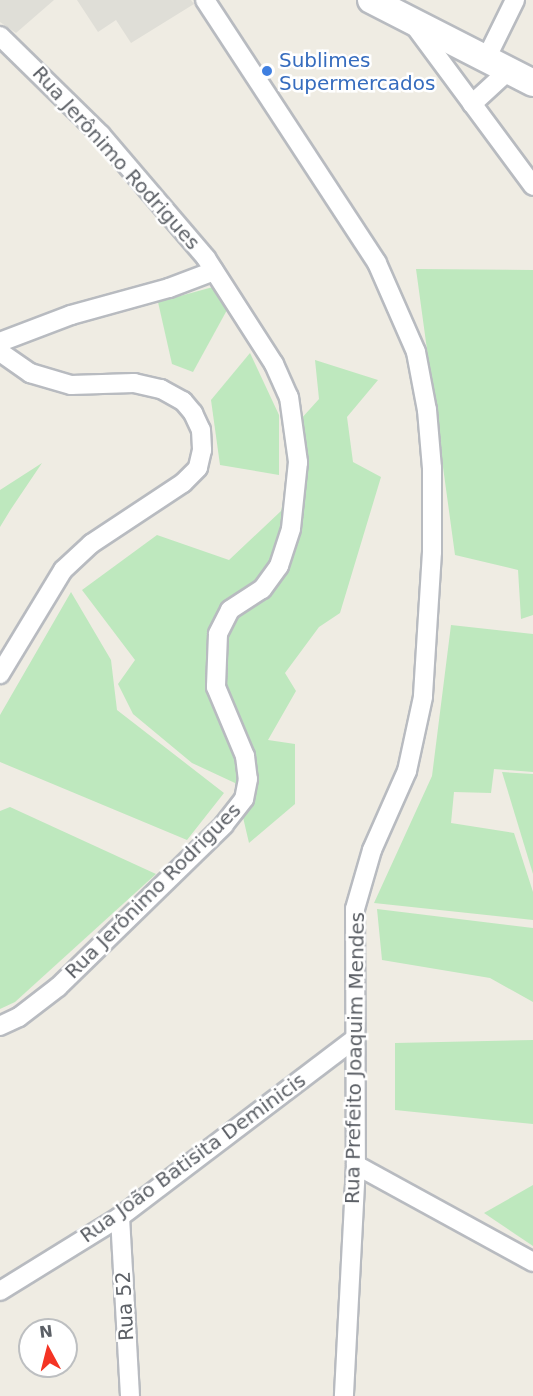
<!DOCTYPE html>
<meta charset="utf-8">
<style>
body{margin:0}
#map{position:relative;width:533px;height:1396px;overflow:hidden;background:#efece3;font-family:"DejaVu Sans",sans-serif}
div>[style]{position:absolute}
.industrial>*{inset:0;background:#dfded7}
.green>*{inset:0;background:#bee8be}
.roads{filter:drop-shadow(2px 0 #b8bbc0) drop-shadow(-2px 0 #b8bbc0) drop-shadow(0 2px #b8bbc0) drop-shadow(0 -2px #b8bbc0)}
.minor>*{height:18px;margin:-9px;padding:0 9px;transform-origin:9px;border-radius:9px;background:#fff}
.secondary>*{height:26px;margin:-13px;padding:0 13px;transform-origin:13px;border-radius:13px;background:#fff}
.dots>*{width:16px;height:16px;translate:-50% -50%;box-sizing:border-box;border:3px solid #fff;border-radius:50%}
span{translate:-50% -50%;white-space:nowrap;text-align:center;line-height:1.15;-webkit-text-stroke:5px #fff;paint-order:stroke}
.shop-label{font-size:20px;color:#366cbe}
.left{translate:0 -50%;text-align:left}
.street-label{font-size:20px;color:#5b5f65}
.north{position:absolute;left:18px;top:1318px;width:60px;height:60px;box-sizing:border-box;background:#fff;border:2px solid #bdbfc1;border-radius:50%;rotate:353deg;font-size:16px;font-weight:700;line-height:24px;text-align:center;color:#5b5f65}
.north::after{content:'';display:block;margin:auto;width:21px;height:27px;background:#f43424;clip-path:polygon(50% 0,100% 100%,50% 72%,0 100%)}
</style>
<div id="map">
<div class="industrial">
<i style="clip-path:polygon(0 0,54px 0,16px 33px,0 22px)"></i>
<i style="clip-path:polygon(77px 0,191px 0,194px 4px,131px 43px,116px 20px,98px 32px)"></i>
</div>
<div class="green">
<i style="clip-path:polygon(416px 269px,533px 270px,533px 615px,521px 619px,518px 570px,455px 555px)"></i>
<i style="clip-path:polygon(213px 287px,227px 310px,193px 372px,172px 364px,158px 302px)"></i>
<i style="clip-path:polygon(250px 353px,279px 415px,279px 475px,220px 465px,211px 400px)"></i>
<i style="clip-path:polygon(315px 360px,378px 380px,347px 417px,353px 462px,381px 477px,340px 613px,319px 627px,285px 673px,296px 691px,268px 740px,295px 744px,295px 804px,249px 843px,235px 783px,192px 763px,133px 714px,118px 684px,135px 660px,82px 590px,157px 535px,229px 560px,281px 511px,300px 420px,319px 399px)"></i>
<i style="clip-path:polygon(42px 463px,11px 509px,0 527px,0 490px)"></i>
<i style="clip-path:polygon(71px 592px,111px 660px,117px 710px,224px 793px,187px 840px,0 762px,0 715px)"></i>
<i style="clip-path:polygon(451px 625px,533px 634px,533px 772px,494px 769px,491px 793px,454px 792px,451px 823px,514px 833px,533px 892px,533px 920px,374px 903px,432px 776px)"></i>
<i style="clip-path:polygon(502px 772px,533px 774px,533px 874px)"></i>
<i style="clip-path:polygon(10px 807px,156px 874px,15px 1002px,0 1009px,0 811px)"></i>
<i style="clip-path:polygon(377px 909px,533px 928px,533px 1002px,490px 978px,382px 960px)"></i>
<i style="clip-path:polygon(533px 1040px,533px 1124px,395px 1110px,395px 1043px)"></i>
<i style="clip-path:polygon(533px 1185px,533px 1246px,484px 1213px)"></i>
</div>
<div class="roads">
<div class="minor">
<i style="left:205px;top:0;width:314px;rotate:56.8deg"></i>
<i style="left:377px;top:263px;width:97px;rotate:66.3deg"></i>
<i style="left:416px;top:352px;width:59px;rotate:79.3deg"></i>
<i style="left:427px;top:410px;width:58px;rotate:85.1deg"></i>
<i style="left:432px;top:468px;width:84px;rotate:90deg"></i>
<i style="left:432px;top:552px;width:145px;rotate:93.6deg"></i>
<i style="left:423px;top:697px;width:76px;rotate:102.2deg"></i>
<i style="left:407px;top:771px;width:86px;rotate:113.9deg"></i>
<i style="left:372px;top:850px;width:61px;rotate:106.1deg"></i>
<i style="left:355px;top:909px;width:256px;rotate:89.8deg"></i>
<i style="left:356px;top:1165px;width:231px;rotate:93deg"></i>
<i style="left:414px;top:25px;width:200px;rotate:53.5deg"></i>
<i style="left:0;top:36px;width:141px;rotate:44.4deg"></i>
<i style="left:101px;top:135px;width:162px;rotate:49.5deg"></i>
<i style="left:206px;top:258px;width:126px;rotate:57.3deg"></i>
<i style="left:274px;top:364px;width:36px;rotate:66deg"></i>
<i style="left:289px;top:397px;width:66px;rotate:82.1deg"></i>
<i style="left:298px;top:462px;width:67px;rotate:96deg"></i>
<i style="left:291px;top:529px;width:39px;rotate:108deg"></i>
<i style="left:279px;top:566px;width:29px;rotate:126deg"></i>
<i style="left:262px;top:589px;width:38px;rotate:147deg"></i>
<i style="left:230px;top:610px;width:27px;rotate:117deg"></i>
<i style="left:218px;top:634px;width:53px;rotate:92.2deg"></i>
<i style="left:216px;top:687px;width:75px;rotate:67.2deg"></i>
<i style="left:245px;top:756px;width:23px;rotate:83deg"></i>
<i style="left:248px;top:779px;width:20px;rotate:101deg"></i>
<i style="left:244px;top:799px;width:33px;rotate:128deg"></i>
<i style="left:224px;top:825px;width:232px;rotate:135.7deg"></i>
<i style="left:58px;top:987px;width:49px;rotate:142.4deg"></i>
<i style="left:19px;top:1017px;width:21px;rotate:155deg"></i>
<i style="left:486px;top:59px;width:66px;rotate:-63.8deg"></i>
<i style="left:472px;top:104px;width:49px;rotate:-42.5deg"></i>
<i style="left:0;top:342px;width:76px;rotate:-20.8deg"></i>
<i style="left:71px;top:315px;width:102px;rotate:-15.4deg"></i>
<i style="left:169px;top:288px;width:48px;rotate:-20.7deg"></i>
<i style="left:0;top:352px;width:37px;rotate:35deg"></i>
<i style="left:30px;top:373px;width:43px;rotate:16.3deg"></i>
<i style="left:71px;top:385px;width:63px;rotate:-1.8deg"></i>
<i style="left:134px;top:383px;width:28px;rotate:13deg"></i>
<i style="left:161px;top:389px;width:25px;rotate:29deg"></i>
<i style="left:183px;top:401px;width:16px;rotate:50deg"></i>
<i style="left:193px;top:413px;width:19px;rotate:65deg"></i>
<i style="left:201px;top:430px;width:20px;rotate:87deg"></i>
<i style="left:202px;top:450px;width:18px;rotate:103deg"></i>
<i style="left:198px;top:468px;width:21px;rotate:135deg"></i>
<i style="left:183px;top:483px;width:110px;rotate:146.5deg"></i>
<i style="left:91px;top:544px;width:38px;rotate:137deg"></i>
<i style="left:63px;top:570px;width:122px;rotate:121.2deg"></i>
<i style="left:356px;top:1165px;width:202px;rotate:28.7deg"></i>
<i style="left:120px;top:1217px;width:179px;rotate:86.8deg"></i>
<i style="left:0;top:1291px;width:141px;rotate:-31.7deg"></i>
<i style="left:120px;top:1217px;width:293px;rotate:-37.2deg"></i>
</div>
<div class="secondary">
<i style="left:371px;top:0;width:182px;rotate:27.1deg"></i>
</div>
</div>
<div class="dots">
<i style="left:267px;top:71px;background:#3f7fe0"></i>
</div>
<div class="shop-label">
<span class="left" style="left:279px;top:72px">Sublimes<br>Supermercados</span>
</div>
<div class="street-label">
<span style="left:116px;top:158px;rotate:48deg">Rua Jerônimo Rodrigues</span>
<span style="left:153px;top:891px;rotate:-45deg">Rua Jerônimo Rodrigues</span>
<span style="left:355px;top:1058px;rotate:-89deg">Rua Prefeito Joaquim Mendes</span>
<span style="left:193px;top:1158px;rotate:-36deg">Rua João Batisita Deminicis</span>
<span style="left:125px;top:1306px;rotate:-93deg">Rua 52</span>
</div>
<div class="north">N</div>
</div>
